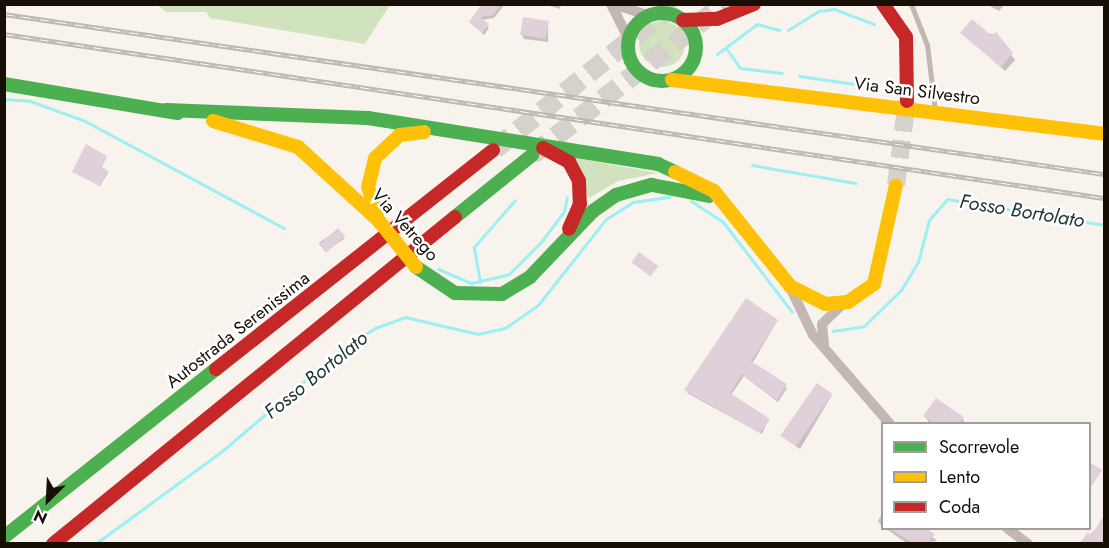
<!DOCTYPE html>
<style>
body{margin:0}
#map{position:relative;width:1109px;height:548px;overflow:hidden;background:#f9f3ee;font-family:Jost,sans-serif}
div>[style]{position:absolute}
.green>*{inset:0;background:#d1e2be}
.round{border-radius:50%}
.shadow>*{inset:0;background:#0003;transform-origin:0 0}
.stream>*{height:3px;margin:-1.5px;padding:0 1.5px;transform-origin:1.5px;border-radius:1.5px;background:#9df0f1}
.building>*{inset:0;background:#dfd0d9;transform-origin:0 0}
.primary-tunnel>*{height:18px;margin-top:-9px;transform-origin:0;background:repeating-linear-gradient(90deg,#d7d1cb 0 18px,transparent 0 27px)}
.highway-tunnel>*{height:20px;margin-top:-10px;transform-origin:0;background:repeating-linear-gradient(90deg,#d7d1cb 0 20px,transparent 0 30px)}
.lane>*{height:5px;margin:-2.5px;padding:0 2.5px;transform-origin:2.5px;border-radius:2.5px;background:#c2b7b3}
.street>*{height:10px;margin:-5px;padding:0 5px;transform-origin:5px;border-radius:5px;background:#c2b7b3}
.fast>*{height:14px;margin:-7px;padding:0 7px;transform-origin:7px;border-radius:7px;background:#4caf50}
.fast>.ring{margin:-7px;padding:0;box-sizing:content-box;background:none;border:14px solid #4caf50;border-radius:50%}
.slow>*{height:14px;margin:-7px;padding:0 7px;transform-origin:7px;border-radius:7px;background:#ffc107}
.jam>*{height:14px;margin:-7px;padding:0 7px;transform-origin:7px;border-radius:7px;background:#c62828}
.rail>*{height:5px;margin-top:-2.5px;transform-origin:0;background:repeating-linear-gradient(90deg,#fff 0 9px,#bfb7b2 0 18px);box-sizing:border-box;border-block:2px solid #bfb7b2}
.slow-bridge>*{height:14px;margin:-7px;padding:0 7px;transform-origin:7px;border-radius:7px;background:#ffc107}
span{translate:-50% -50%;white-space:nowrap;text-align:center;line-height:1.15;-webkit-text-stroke:5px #fff;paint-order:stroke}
.street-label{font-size:18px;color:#170f06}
.water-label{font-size:20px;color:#1d3334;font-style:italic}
.frame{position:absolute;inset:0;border:6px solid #170f06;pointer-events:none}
.legend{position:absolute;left:881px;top:422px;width:210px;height:108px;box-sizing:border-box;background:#fff;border:2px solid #a29f9b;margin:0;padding:8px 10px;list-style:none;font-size:18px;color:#170f06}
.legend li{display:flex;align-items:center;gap:12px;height:30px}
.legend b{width:30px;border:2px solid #a29f9b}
.north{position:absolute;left:18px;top:470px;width:60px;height:60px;-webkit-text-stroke:4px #fff;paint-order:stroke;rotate:204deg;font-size:16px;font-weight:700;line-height:24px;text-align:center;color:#170f06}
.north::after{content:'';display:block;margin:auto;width:21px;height:27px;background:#170f06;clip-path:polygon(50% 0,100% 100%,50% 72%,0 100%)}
</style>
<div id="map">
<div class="green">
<i style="clip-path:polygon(157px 5px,390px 5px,365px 44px,210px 18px,206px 12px,166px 12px)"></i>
<i class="round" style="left:639px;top:21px;width:46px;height:46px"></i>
<i style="clip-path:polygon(571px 157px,658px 173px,618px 181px,589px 198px)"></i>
</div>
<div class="shadow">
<i style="clip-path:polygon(484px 4px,505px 4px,494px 18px,481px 20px,489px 28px,484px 35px,470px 22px)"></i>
<i style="clip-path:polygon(543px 4px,561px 4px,560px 9px)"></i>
<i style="clip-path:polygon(986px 4px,1005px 4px,999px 11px)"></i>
<i style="clip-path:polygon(548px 22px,548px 42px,524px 39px,522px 35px)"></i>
<i style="clip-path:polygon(962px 33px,996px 34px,1015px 60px,1005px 71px)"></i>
<i style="clip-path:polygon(106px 158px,101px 168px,108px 173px,100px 186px,74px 172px)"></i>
<i style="left:338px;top:230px;width:11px;height:23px;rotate:56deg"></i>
<i style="clip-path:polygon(777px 321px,752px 364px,787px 388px,778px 402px,744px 376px,731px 395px,768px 420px,762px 434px,687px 393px)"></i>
<i style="clip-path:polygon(832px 395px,800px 449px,787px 440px,784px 437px)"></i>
<i style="clip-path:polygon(925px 416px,962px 418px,966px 424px,930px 424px)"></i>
<i style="clip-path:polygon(882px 514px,882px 527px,878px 521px)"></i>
<i style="clip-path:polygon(1101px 523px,1104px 544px,1082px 544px)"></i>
<i style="clip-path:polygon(885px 528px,923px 528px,937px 541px,908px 544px)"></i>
</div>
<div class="stream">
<i style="left:788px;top:30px;width:36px;rotate:-32deg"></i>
<i style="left:818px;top:11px;width:16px;rotate:-7deg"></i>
<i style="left:834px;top:9px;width:43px;rotate:20.6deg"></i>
<i style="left:726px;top:48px;width:24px;rotate:55deg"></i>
<i style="left:740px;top:68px;width:42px;rotate:6.8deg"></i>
<i style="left:717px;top:54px;width:50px;rotate:-36.9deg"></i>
<i style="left:757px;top:24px;width:23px;rotate:15deg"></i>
<i style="left:799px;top:76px;width:71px;rotate:8.1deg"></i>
<i style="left:4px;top:99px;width:26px;rotate:4deg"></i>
<i style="left:30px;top:101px;width:59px;rotate:20deg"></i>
<i style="left:85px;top:121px;width:226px;rotate:28.3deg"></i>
<i style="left:752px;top:165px;width:105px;rotate:9.9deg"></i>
<i style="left:691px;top:201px;width:38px;rotate:33deg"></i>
<i style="left:723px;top:222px;width:113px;rotate:52.5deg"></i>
<i style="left:438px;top:269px;width:36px;rotate:23deg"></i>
<i style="left:471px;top:283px;width:39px;rotate:-13deg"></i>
<i style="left:509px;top:274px;width:45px;rotate:-45deg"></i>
<i style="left:541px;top:242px;width:39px;rotate:-53deg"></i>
<i style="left:564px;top:211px;width:14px;rotate:-78deg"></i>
<i style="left:480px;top:282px;width:36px;rotate:-100deg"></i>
<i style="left:474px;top:247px;width:62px;rotate:-48.9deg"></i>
<i style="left:833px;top:331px;width:31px;rotate:-9deg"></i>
<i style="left:864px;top:326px;width:52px;rotate:-44.2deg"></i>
<i style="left:901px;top:290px;width:33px;rotate:-59deg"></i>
<i style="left:918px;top:262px;width:43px;rotate:-75.3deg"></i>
<i style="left:929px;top:220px;width:28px;rotate:-49deg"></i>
<i style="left:947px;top:199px;width:159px;rotate:9.4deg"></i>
<i style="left:95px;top:544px;width:157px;rotate:-36.2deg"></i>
<i style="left:222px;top:451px;width:159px;rotate:-40.4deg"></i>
<i style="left:343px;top:348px;width:38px;rotate:-32deg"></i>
<i style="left:375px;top:328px;width:32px;rotate:-20deg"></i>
<i style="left:405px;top:317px;width:75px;rotate:13.1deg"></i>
<i style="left:478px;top:334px;width:28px;rotate:-13deg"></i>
<i style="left:505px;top:328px;width:40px;rotate:-34.9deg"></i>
<i style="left:538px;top:305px;width:110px;rotate:-51.7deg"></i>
<i style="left:606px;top:219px;width:32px;rotate:-32deg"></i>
<i style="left:633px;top:202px;width:37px;rotate:-8deg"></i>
</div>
<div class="building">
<i style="clip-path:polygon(482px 4px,501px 4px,493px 15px,480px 17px,489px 24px,482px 33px,469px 22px)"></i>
<i style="left:523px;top:17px;width:26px;height:18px;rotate:9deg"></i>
<i style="clip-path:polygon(972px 19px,992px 36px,996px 32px,1013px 53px,1001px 67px,960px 33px)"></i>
<i style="clip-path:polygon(86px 144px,107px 156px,101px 166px,108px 171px,100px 186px,72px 172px)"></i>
<i style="left:338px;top:228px;width:11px;height:25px;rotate:49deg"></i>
<i style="left:639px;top:252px;width:24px;height:13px;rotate:36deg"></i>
<i style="clip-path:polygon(746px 298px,778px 320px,751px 361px,787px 384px,777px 400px,742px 374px,730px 393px,770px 419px,760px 433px,684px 390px)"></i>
<i style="left:817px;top:383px;width:19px;height:64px;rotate:35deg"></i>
<i style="clip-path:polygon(936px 398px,964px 417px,959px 423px,934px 423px,923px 416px)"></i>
<i style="clip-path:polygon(1089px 462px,1102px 470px,1089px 490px)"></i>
<i style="clip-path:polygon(1104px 515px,1104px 543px,1080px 543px,1088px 532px,1092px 535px)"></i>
<i style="clip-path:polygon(889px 528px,926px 528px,935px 534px,928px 543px,912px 543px)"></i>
</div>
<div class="primary-tunnel">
<i style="left:896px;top:185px;width:85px;rotate:-82.5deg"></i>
</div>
<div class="highway-tunnel">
<i style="left:495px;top:149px;width:231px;rotate:-38.9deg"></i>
<i style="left:532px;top:155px;width:244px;rotate:-38.2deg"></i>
</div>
<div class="lane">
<i style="left:911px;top:4px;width:44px;rotate:68.7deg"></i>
<i style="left:927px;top:45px;width:65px;rotate:83deg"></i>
</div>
<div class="street">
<i style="left:611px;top:4px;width:40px;rotate:63.4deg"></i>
<i style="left:613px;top:4px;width:38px;rotate:18deg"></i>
<i style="left:790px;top:287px;width:53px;rotate:64.4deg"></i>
<i style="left:813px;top:335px;width:118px;rotate:49.1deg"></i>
<i style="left:824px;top:344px;width:20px;rotate:-96deg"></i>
<i style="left:822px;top:324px;width:29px;rotate:-44deg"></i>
<i style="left:1007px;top:528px;width:26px;rotate:37deg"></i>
</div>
<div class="fast">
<i class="ring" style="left:628px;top:13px;width:54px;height:54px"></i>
<i style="left:4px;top:84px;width:176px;rotate:9.5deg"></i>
<i style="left:166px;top:110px;width:202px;rotate:2.3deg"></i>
<i style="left:368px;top:118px;width:294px;rotate:9deg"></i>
<i style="left:658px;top:164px;width:19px;rotate:25deg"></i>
<i style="left:455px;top:217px;width:99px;rotate:-38.8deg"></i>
<i style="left:416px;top:267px;width:47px;rotate:33.7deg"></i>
<i style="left:455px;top:293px;width:47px;rotate:1.2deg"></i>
<i style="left:502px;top:294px;width:33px;rotate:-31deg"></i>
<i style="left:530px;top:277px;width:91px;rotate:-46.3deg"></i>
<i style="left:593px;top:211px;width:28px;rotate:-35deg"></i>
<i style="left:616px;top:195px;width:37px;rotate:-16deg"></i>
<i style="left:652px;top:185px;width:58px;rotate:10.9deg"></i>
<i style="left:4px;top:537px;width:270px;rotate:-38.4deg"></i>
</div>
<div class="slow">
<i style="left:672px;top:80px;width:435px;rotate:7.1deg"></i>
<i style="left:213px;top:121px;width:89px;rotate:17deg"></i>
<i style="left:298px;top:147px;width:110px;rotate:42.4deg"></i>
<i style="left:675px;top:172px;width:43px;rotate:26deg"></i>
<i style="left:714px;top:191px;width:122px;rotate:51.3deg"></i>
<i style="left:790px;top:286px;width:39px;rotate:27deg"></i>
<i style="left:825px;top:304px;width:23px;rotate:-5deg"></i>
<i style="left:848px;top:302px;width:32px;rotate:-35deg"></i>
<i style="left:874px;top:284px;width:101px;rotate:-77.5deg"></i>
<i style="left:377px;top:216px;width:30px;rotate:-107deg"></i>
<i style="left:368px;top:187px;width:30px;rotate:-76deg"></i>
<i style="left:375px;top:158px;width:34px;rotate:-43deg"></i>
<i style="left:400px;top:135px;width:24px;rotate:-7deg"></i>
</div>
<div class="jam">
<i style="left:883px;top:4px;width:40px;rotate:55.1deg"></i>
<i style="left:906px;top:37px;width:64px;rotate:89.1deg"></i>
<i style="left:683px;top:20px;width:34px;rotate:-2deg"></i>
<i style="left:717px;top:19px;width:40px;rotate:-22deg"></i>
<i style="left:543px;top:148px;width:30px;rotate:28deg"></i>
<i style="left:569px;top:162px;width:21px;rotate:62deg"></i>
<i style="left:579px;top:181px;width:23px;rotate:88deg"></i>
<i style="left:580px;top:204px;width:27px;rotate:114deg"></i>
<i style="left:216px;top:369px;width:353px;rotate:-38.3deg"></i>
<i style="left:53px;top:544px;width:518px;rotate:-39.13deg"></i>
</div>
<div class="rail">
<i style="left:4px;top:14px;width:1112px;rotate:8.28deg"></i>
<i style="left:4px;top:34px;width:1112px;rotate:8.48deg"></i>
</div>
<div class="slow-bridge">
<i style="left:379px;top:221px;width:59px;rotate:51.2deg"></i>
</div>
<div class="street-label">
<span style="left:917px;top:91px;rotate:7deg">Via San Silvestro</span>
<span style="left:405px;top:225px;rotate:48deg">Via Vetrego</span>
<span style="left:238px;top:330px;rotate:-38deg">Autostrada Serenissima</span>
</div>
<div class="water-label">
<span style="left:1022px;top:211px;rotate:9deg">Fosso Bortolato</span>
<span style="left:316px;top:375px;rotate:-39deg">Fosso Bortolato</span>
</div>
<div class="frame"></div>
<ul class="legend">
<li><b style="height:8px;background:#4caf50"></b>Scorrevole</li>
<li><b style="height:8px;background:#ffc107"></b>Lento</li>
<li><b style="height:8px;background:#c62828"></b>Coda</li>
</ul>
<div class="north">N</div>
</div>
